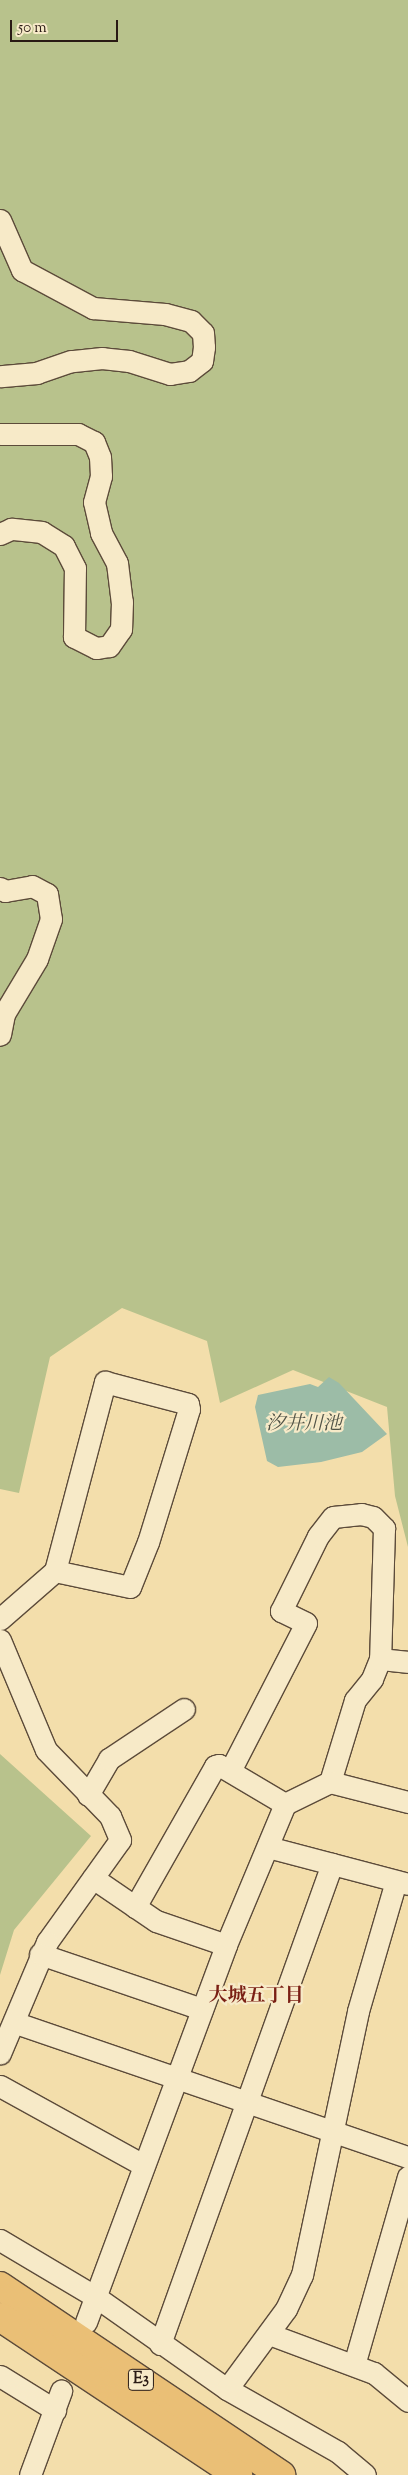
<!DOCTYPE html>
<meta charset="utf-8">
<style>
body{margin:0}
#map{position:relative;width:408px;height:2475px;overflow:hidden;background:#f3deab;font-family:"Sorts Mill Goudy","Noto Serif JP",serif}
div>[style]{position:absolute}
.green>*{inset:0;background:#b8c28c}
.water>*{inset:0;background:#9cbca7}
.roads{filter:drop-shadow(1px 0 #5c4b3a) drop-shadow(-1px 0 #5c4b3a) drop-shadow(0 1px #5c4b3a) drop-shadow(0 -1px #5c4b3a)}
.minor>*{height:21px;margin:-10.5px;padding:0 10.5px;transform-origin:10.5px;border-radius:10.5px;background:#f7eac8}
.highway>*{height:28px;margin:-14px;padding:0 14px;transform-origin:14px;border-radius:14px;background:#eabf76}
span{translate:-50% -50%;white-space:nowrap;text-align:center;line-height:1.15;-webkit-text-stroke:4.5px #f7eac8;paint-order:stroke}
.shield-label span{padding:1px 4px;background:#f7eac8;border:1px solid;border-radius:4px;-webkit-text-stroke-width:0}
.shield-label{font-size:16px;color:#291a14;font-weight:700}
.water-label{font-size:19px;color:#515347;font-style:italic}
.neighbourhood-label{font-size:19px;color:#7a1f14;font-weight:700}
.scale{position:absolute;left:10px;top:20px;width:108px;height:22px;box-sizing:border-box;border:2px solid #291a14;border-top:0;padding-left:6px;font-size:15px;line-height:18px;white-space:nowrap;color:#291a14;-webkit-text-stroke:4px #f7eac8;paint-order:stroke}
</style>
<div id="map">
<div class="green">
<i style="clip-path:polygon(0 0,408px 0,408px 1547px,395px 1496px,387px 1407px,293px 1370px,220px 1403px,207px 1341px,122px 1308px,50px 1357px,19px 1493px,0 1489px)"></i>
<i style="clip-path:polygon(0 1754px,91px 1836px,14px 1930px,0 1975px)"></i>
</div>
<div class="water">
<i style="clip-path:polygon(329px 1377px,339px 1383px,387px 1434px,362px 1452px,321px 1462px,278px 1467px,267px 1461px,255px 1407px,258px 1395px,310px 1384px,318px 1387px)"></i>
</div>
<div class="roads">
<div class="minor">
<i style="left:0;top:220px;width:55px;rotate:66.3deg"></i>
<i style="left:22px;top:270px;width:81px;rotate:28.2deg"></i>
<i style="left:93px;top:308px;width:72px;rotate:4.8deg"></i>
<i style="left:165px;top:314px;width:27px;rotate:15deg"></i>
<i style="left:191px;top:321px;width:17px;rotate:45deg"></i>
<i style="left:203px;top:333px;width:14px;rotate:86deg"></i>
<i style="left:204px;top:347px;width:14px;rotate:98deg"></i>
<i style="left:202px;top:361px;width:16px;rotate:142deg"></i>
<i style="left:189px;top:371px;width:19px;rotate:171deg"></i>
<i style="left:170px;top:374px;width:43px;rotate:-162.4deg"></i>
<i style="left:129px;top:361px;width:27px;rotate:-174deg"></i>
<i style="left:102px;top:358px;width:31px;rotate:174deg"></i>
<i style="left:71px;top:361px;width:36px;rotate:161deg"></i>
<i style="left:37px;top:373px;width:37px;rotate:175deg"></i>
<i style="left:0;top:434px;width:78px"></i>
<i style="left:78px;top:434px;width:18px;rotate:27deg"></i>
<i style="left:94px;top:442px;width:16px;rotate:68deg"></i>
<i style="left:100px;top:457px;width:19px;rotate:87deg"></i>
<i style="left:101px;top:476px;width:27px;rotate:105deg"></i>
<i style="left:94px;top:502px;width:32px;rotate:77deg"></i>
<i style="left:101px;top:533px;width:34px;rotate:62deg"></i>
<i style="left:117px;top:563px;width:39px;rotate:83deg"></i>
<i style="left:122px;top:602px;width:27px;rotate:92deg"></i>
<i style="left:121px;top:629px;width:21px;rotate:125deg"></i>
<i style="left:109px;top:646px;width:13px;rotate:171deg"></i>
<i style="left:96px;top:648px;width:25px;rotate:-153deg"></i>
<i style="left:74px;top:637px;width:69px;rotate:-89.2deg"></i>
<i style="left:75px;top:568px;width:25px;rotate:-117deg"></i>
<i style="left:64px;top:546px;width:26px;rotate:-148deg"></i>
<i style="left:42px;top:532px;width:31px;rotate:-174deg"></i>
<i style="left:11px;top:529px;width:12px;rotate:156deg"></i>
<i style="left:0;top:888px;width:6px;rotate:31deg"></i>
<i style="left:5px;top:891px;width:27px;rotate:-10deg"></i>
<i style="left:32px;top:886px;width:17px;rotate:28deg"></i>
<i style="left:47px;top:894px;width:25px;rotate:81deg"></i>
<i style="left:51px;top:919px;width:42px;rotate:109.3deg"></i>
<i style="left:37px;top:959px;width:64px;rotate:121deg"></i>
<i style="left:4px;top:1014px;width:21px;rotate:101deg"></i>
<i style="left:0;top:1619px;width:73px;rotate:-41.1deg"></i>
<i style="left:55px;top:1571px;width:196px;rotate:-75.2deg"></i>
<i style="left:105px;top:1382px;width:86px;rotate:14.8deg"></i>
<i style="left:188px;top:1404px;width:5px;rotate:79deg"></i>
<i style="left:189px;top:1409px;width:139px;rotate:107.1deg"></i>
<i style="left:148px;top:1542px;width:48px;rotate:111.8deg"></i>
<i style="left:130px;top:1587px;width:77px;rotate:-168deg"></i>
<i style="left:0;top:1640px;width:119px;rotate:67.3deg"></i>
<i style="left:46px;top:1750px;width:92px;rotate:45.9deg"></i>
<i style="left:110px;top:1816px;width:26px;rotate:67deg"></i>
<i style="left:120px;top:1840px;width:125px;rotate:125.6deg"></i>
<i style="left:47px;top:1942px;width:121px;rotate:112.9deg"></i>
<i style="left:380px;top:1659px;width:28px;rotate:6deg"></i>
<i style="left:230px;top:1771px;width:166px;rotate:-62.8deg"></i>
<i style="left:306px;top:1623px;width:28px;rotate:-154deg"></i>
<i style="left:281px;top:1611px;width:84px;rotate:-63.7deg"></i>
<i style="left:318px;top:1536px;width:24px;rotate:-52deg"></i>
<i style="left:333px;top:1517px;width:28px;rotate:-6deg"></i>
<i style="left:361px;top:1514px;width:12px;rotate:14deg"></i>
<i style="left:373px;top:1517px;width:16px;rotate:45deg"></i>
<i style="left:384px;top:1528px;width:131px;rotate:91.7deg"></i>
<i style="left:380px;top:1659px;width:22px;rotate:112deg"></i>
<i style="left:372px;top:1679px;width:27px;rotate:129deg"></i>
<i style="left:355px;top:1700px;width:86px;rotate:107deg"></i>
<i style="left:88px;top:1795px;width:42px;rotate:-59.7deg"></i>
<i style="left:109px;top:1759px;width:90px;rotate:-33.7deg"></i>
<i style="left:268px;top:1847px;width:145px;rotate:14.8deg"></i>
<i style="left:93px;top:1878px;width:76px;rotate:34.3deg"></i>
<i style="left:156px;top:1921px;width:74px;rotate:18.9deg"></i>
<i style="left:135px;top:1907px;width:162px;rotate:-60.4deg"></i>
<i style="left:215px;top:1766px;width:4px;rotate:-14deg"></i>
<i style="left:219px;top:1765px;width:77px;rotate:30.6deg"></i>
<i style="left:40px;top:1954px;width:171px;rotate:18.8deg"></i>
<i style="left:16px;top:2023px;width:414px;rotate:18.9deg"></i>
<i style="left:0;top:2086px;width:163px;rotate:28.9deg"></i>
<i style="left:0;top:2240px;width:112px;rotate:30.7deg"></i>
<i style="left:96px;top:2297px;width:160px;rotate:35.1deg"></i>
<i style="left:227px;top:2389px;width:128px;rotate:29.6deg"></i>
<i style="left:338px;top:2452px;width:35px;rotate:40deg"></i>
<i style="left:86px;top:2322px;width:402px;rotate:-69.6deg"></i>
<i style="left:226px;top:1945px;width:153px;rotate:-67.3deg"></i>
<i style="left:285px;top:1804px;width:50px;rotate:-26.1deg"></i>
<i style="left:330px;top:1782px;width:81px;rotate:14.4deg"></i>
<i style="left:269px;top:2334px;width:112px;rotate:20.4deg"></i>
<i style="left:374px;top:2373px;width:44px;rotate:39.5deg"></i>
<i style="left:160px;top:2344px;width:510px;rotate:-70.29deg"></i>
<i style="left:354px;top:2365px;width:196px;rotate:-74deg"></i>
<i style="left:0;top:2376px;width:65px;rotate:31.7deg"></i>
<i style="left:227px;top:2389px;width:99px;rotate:-53.6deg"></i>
<i style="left:286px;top:2309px;width:38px;rotate:-65deg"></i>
<i style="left:302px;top:2275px;width:270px;rotate:-78deg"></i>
<i style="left:358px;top:2011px;width:135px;rotate:-73.7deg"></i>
<i style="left:30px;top:2475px;width:90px;rotate:-69.7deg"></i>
</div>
<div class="highway">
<i style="left:0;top:2286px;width:339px;rotate:33.9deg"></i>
<i style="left:0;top:2317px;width:286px;rotate:33.6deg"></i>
</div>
</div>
<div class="shield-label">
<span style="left:141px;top:2380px">E3</span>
</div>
<div class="water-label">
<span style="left:304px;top:1425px">汐井川池</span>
</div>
<div class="neighbourhood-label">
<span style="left:256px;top:1997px">大城五丁目</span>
</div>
<div class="scale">50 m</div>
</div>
